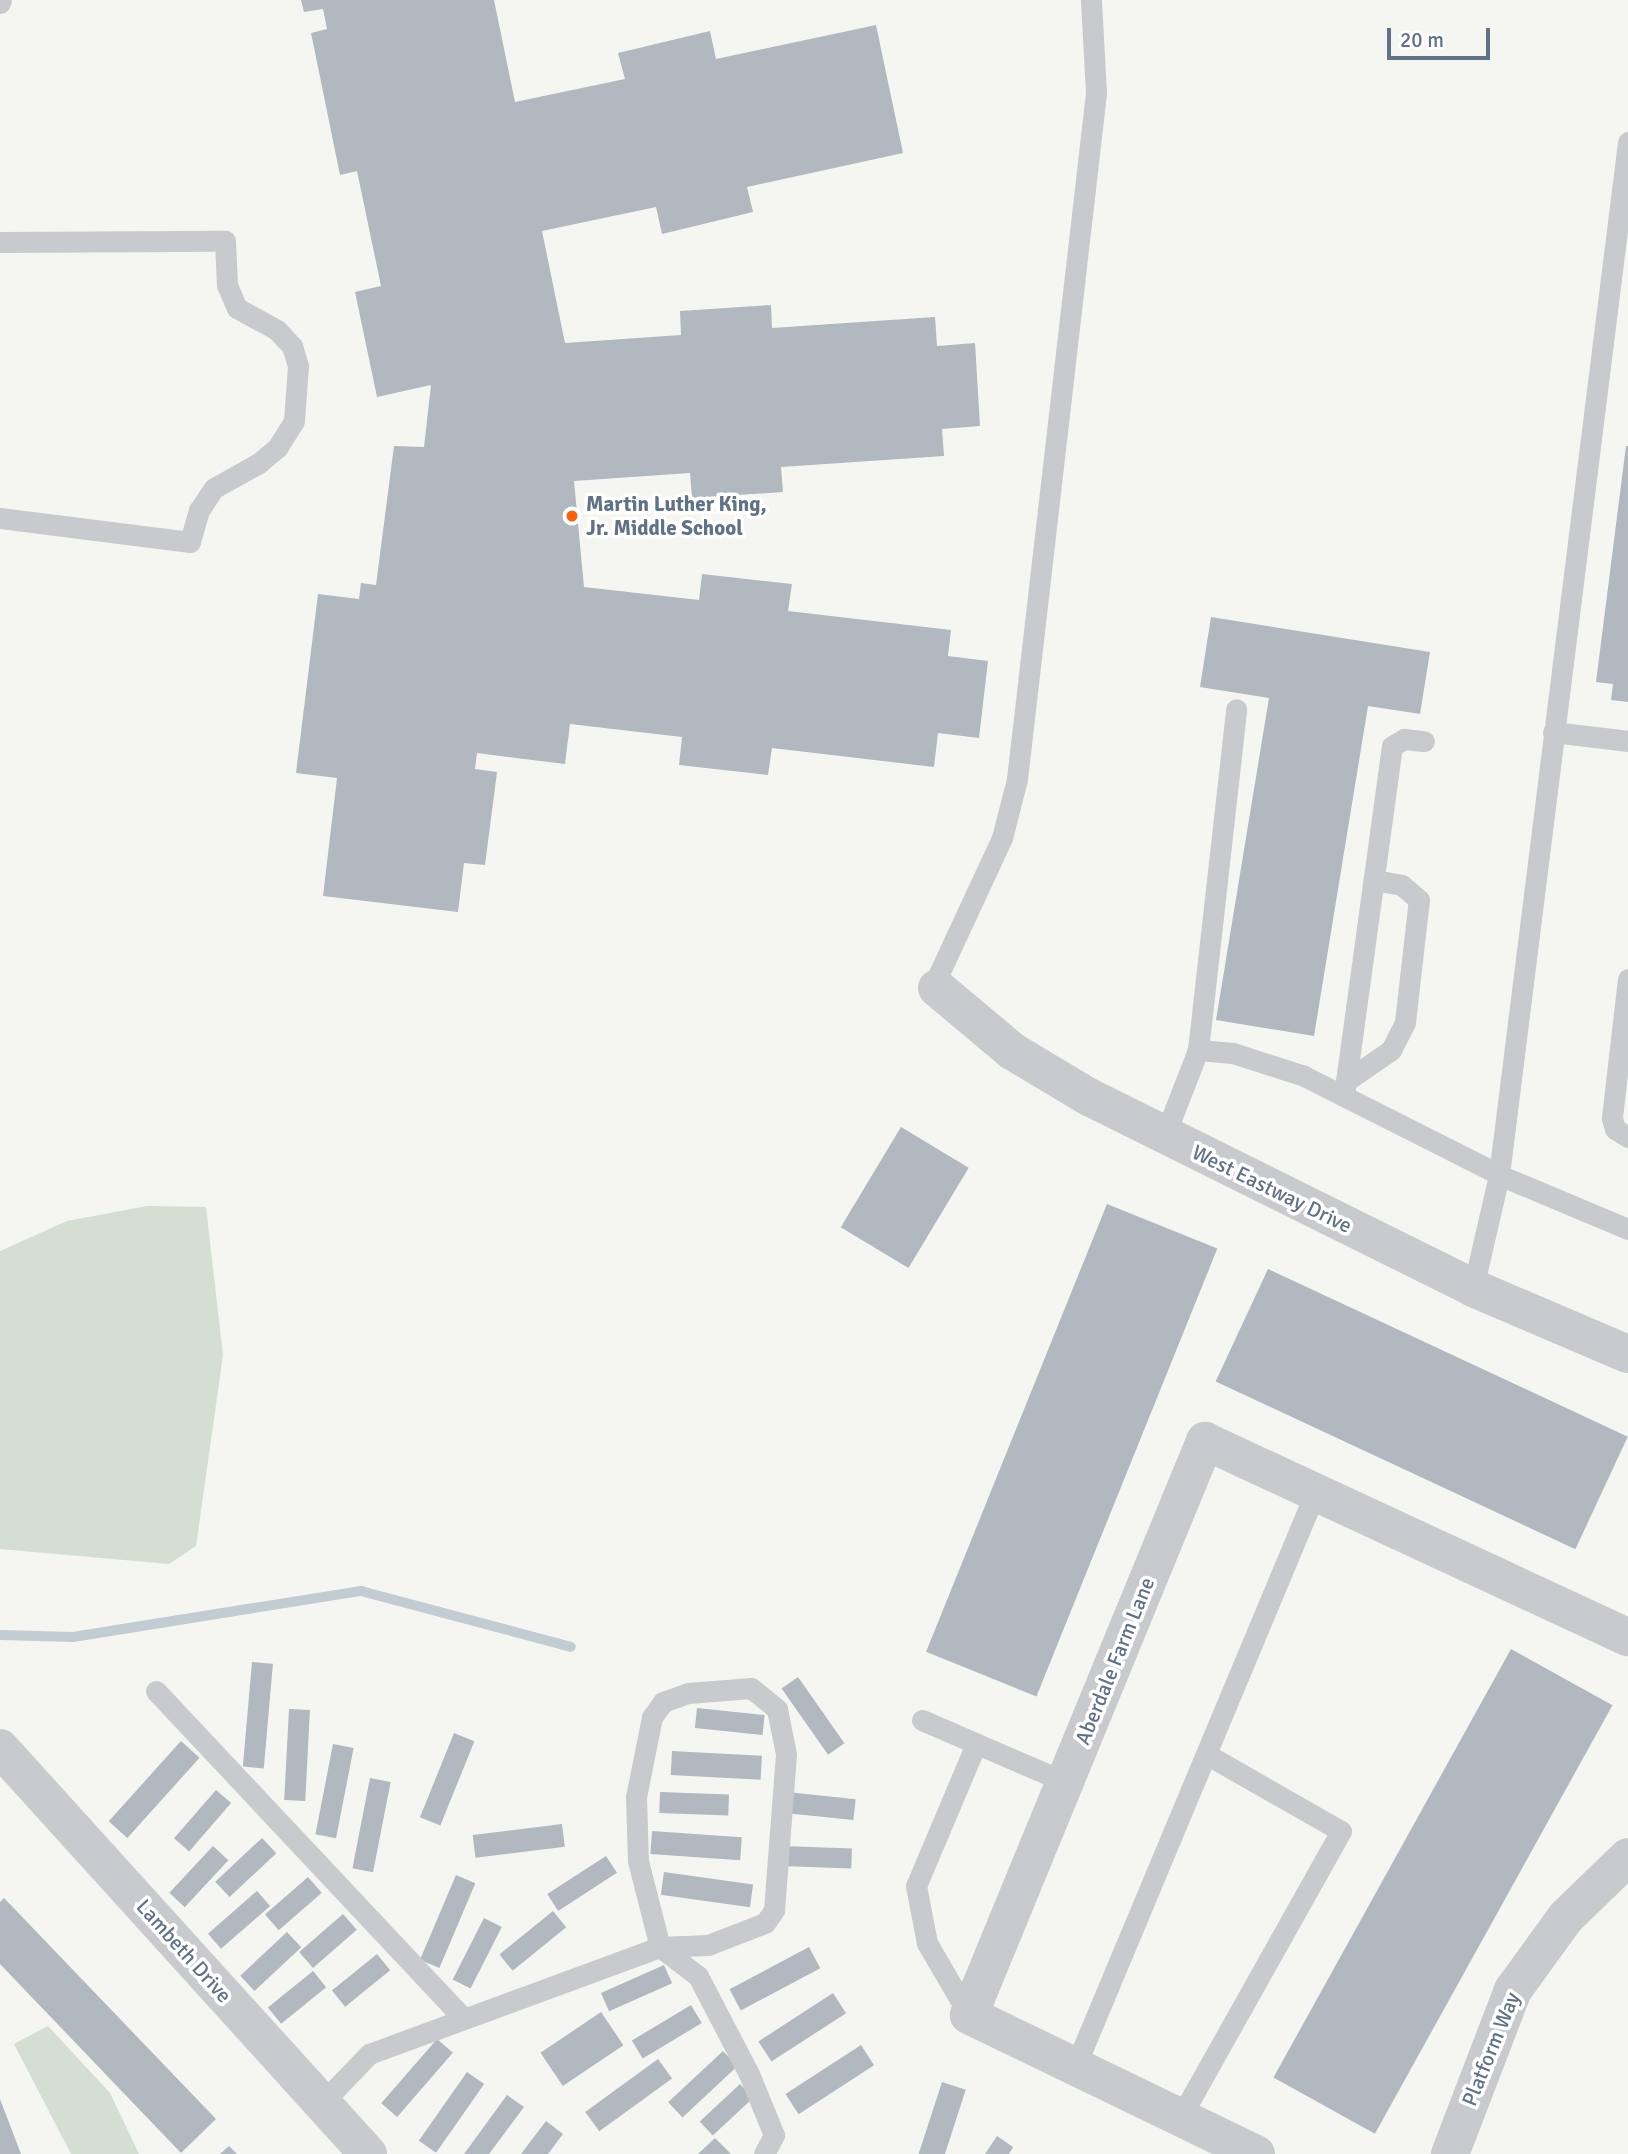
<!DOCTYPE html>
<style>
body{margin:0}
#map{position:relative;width:1628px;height:2154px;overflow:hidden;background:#f5f6f1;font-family:Signika,sans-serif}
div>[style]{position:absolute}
.green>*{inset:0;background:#d5ded2}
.stream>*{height:10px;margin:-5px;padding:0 5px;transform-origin:5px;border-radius:5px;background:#c2ccd2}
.building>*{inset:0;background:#b1b8bf;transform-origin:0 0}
.service>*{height:21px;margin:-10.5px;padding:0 10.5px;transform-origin:10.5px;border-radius:10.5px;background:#c8cace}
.minor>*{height:38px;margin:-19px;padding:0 19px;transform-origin:19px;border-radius:19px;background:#c8cace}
.dots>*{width:19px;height:19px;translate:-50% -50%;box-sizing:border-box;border:4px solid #fff;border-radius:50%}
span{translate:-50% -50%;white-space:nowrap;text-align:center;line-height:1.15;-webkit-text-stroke:7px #fff;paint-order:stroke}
.poi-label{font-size:21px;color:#617186;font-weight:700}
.left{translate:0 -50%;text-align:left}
.street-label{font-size:21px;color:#617186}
.scale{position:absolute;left:1387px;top:28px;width:103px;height:32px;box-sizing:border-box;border:4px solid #617186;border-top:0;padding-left:9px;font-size:21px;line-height:24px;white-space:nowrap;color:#617186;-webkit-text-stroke:5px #fff;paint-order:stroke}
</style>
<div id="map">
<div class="green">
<i style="clip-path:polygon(147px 1206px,206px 1207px,223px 1355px,196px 1546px,169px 1564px,0 1549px,0 1251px,67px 1221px)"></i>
<i style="clip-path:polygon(48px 2026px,110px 2093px,139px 2154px,71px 2154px,14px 2044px)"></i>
</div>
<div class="stream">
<i style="left:0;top:1635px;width:73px;rotate:1.6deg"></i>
<i style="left:73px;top:1637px;width:292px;rotate:-9.1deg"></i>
<i style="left:361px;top:1591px;width:217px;rotate:14.9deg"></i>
</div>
<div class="building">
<i style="clip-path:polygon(301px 0,494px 0,515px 102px,625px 79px,618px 53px,710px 31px,716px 59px,876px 25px,903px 153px,747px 187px,753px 212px,662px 234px,656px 207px,542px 231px,565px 343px,681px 335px,680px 311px,771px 305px,772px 328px,935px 317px,937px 346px,975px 343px,980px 426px,942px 429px,944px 456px,781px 467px,783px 492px,692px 498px,690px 473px,574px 481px,584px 587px,699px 600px,702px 574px,792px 584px,788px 611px,951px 630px,948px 656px,988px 661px,979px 738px,938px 733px,934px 767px,772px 748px,768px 775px,679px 765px,682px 737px,570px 724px,565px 764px,477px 753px,475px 769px,497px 772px,485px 865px,464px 863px,458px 912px,323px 896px,337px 778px,296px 773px,318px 594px,359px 599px,361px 583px,376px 585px,394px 446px,424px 447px,431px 385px,377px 397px,355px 292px,381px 286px,357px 171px,340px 175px,311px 33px,327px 29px,323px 9px,304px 12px)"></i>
<i style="clip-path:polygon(1626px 446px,1628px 446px,1628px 702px,1611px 700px,1613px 684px,1596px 682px)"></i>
<i style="clip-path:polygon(1211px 617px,1430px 652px,1420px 714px,1368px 706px,1314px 1036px,1216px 1020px,1269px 698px,1200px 687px)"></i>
<i style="left:901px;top:1127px;width:79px;height:117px;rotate:31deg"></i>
<i style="left:1107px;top:1204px;width:119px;height:483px;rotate:22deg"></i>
<i style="left:1268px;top:1269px;width:397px;height:124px;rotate:25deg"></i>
<i style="left:1511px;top:1649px;width:116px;height:490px;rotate:29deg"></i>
<i style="left:252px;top:1662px;width:21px;height:105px;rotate:5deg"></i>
<i style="left:798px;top:1677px;width:81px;height:20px;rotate:55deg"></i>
<i style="left:697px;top:1708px;width:68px;height:20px;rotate:6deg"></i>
<i style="left:289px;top:1709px;width:21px;height:91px;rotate:3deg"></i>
<i style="left:454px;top:1733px;width:22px;height:91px;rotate:22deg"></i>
<i style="left:181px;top:1741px;width:25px;height:108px;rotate:42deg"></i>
<i style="left:333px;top:1744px;width:21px;height:92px;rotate:11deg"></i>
<i style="left:672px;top:1751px;width:90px;height:24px;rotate:3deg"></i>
<i style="left:370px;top:1778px;width:21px;height:92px;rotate:11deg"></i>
<i style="left:216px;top:1790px;width:20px;height:64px;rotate:41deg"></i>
<i style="left:660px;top:1792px;width:69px;height:21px;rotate:2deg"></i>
<i style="left:787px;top:1792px;width:69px;height:21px;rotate:6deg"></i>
<i style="left:562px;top:1824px;width:23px;height:90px;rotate:83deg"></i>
<i style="left:652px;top:1831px;width:90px;height:23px;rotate:4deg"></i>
<i style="left:262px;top:1838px;width:21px;height:64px;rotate:47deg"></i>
<i style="left:213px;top:1846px;width:21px;height:64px;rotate:43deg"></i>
<i style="left:782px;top:1846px;width:70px;height:20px;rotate:2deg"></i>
<i style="left:606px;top:1856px;width:20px;height:70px;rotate:57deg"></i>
<i style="left:664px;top:1872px;width:90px;height:23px;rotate:8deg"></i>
<i style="left:456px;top:1875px;width:21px;height:92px;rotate:23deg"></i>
<i style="left:308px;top:1877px;width:21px;height:57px;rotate:49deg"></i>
<i style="left:257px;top:1891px;width:20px;height:65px;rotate:49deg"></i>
<i style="clip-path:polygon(4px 1898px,216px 2119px,181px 2153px,0 1964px,0 1902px)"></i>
<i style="left:553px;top:1911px;width:21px;height:69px;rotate:51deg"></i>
<i style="left:343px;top:1914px;width:21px;height:58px;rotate:49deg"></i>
<i style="left:484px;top:1918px;width:20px;height:69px;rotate:27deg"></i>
<i style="left:287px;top:1932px;width:21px;height:64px;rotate:47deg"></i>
<i style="left:809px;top:1947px;width:24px;height:90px;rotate:62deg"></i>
<i style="left:377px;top:1954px;width:21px;height:58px;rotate:51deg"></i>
<i style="left:664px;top:1965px;width:20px;height:69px;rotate:66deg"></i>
<i style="left:313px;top:1971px;width:21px;height:58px;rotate:51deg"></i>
<i style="left:833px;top:1993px;width:24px;height:89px;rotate:57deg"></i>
<i style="left:691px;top:2005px;width:21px;height:69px;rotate:59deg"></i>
<i style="left:601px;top:2012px;width:40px;height:73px;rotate:56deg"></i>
<i style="left:437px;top:2039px;width:21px;height:85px;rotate:41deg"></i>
<i style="left:861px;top:2045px;width:24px;height:90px;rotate:57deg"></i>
<i style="left:723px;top:2051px;width:21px;height:75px;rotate:47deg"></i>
<i style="left:658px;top:2059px;width:24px;height:90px;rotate:54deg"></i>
<i style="left:467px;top:2072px;width:21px;height:84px;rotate:35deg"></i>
<i style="left:942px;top:2082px;width:25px;height:76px;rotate:18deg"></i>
<i style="left:740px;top:2084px;width:19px;height:55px;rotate:47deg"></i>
<i style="clip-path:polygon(507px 2095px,524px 2107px,489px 2154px,464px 2154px)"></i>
<i style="clip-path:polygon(0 2099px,21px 2154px,0 2154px)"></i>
<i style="clip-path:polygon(546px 2121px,563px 2134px,548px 2154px,521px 2154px)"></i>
<i style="clip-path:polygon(997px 2136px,1013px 2147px,1009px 2154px,985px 2154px)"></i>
<i style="clip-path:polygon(715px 2138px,731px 2154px,698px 2154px)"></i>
<i style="clip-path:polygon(229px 2146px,237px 2154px,220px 2154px)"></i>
</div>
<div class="service">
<i style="left:0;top:3px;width:3px;rotate:-72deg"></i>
<i style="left:0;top:242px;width:225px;rotate:-0.3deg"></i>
<i style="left:225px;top:241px;width:44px;rotate:87.4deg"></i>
<i style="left:227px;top:285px;width:25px;rotate:67deg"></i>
<i style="left:237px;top:308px;width:46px;rotate:28.8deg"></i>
<i style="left:277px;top:330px;width:22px;rotate:47deg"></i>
<i style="left:292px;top:346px;width:21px;rotate:73deg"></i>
<i style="left:298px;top:366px;width:55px;rotate:94.2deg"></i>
<i style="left:294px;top:421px;width:31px;rotate:122deg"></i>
<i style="left:278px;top:447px;width:25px;rotate:140deg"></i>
<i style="left:259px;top:463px;width:51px;rotate:150.9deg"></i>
<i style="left:214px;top:488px;width:27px;rotate:124deg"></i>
<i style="left:199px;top:510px;width:33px;rotate:106deg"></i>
<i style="left:190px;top:542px;width:192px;rotate:-172.8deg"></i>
<i style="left:1553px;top:732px;width:76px;rotate:6.8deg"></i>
<i style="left:1628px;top:979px;width:140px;rotate:96.6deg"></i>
<i style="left:1612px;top:1118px;width:11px;rotate:75deg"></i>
<i style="left:1615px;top:1129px;width:15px;rotate:32deg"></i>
<i style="left:937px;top:988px;width:8px;rotate:-97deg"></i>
<i style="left:936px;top:980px;width:157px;rotate:-65.1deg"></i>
<i style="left:1002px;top:838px;width:61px;rotate:-75.7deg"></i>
<i style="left:1017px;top:779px;width:691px;rotate:-83.43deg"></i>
<i style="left:1096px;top:93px;width:93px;rotate:-93.1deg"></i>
<i style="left:1198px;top:1050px;width:35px;rotate:5deg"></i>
<i style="left:1233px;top:1053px;width:75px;rotate:17.9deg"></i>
<i style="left:1304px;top:1076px;width:224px;rotate:26.8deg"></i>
<i style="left:1504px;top:1177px;width:134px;rotate:22.8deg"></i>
<i style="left:1346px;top:1081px;width:55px;rotate:-34.6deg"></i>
<i style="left:1391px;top:1050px;width:31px;rotate:-63deg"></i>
<i style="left:1405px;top:1022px;width:123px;rotate:-83.5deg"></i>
<i style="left:1419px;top:900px;width:23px;rotate:-139deg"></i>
<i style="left:1402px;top:885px;width:29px;rotate:-170deg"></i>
<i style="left:1344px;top:1096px;width:353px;rotate:-82.2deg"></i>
<i style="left:1392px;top:746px;width:14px;rotate:-30deg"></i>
<i style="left:1404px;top:739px;width:20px;rotate:6deg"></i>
<i style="left:1165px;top:1135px;width:91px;rotate:-68.8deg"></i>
<i style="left:1198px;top:1050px;width:343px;rotate:-83.6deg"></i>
<i style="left:1473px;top:1288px;width:116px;rotate:-77deg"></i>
<i style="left:1499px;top:1175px;width:1041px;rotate:-82.88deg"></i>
<i style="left:156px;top:1691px;width:449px;rotate:46.8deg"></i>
<i style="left:922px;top:1720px;width:156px;rotate:23.4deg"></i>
<i style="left:969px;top:2015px;width:83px;rotate:-120.3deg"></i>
<i style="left:927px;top:1943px;width:58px;rotate:-100.9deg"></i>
<i style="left:916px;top:1886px;width:154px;rotate:-67.1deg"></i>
<i style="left:1075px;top:2067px;width:624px;rotate:-67.3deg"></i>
<i style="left:322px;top:2103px;width:68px;rotate:-46.2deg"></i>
<i style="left:369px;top:2054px;width:310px;rotate:-20.2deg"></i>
<i style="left:660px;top:1947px;width:48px;rotate:-2.4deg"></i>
<i style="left:708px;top:1945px;width:61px;rotate:-21.1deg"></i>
<i style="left:765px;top:1923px;width:16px;rotate:-55deg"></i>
<i style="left:774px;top:1910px;width:156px;rotate:-85.6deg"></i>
<i style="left:786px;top:1754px;width:46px;rotate:-101.3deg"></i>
<i style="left:777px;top:1709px;width:33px;rotate:-141deg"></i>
<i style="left:751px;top:1688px;width:63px;rotate:175.5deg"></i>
<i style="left:688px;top:1693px;width:27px;rotate:160deg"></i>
<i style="left:663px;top:1702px;width:19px;rotate:126deg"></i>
<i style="left:652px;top:1717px;width:82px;rotate:101.3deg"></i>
<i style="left:636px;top:1797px;width:64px;rotate:88.2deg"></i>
<i style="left:638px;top:1861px;width:89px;rotate:75.7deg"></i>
<i style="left:660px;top:1947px;width:48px;rotate:37.3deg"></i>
<i style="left:698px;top:1976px;width:110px;rotate:62.5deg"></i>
<i style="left:749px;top:2074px;width:66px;rotate:67.7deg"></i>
<i style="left:774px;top:2135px;width:21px;rotate:118deg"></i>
<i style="left:1180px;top:2118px;width:329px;rotate:-60.7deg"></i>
<i style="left:1341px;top:1831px;width:155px;rotate:-150.3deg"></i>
</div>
<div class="minor">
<i style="left:937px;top:988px;width:98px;rotate:40deg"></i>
<i style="left:1012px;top:1051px;width:90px;rotate:30.9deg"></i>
<i style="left:1089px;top:1097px;width:429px;rotate:26.4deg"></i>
<i style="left:1473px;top:1288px;width:168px;rotate:23.1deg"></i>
<i style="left:0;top:1748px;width:548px;rotate:47.81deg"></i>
<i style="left:1256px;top:2154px;width:319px;rotate:-154.2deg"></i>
<i style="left:969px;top:2015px;width:621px;rotate:-67.65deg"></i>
<i style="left:1205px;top:1441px;width:466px;rotate:24.9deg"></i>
<i style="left:1450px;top:2154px;width:176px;rotate:-69deg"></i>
<i style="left:1513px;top:1990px;width:90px;rotate:-54deg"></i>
<i style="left:1566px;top:1917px;width:86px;rotate:-44.1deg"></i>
</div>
<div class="dots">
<i style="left:572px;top:516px;background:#f66211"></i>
</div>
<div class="poi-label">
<span class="left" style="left:586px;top:516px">Martin Luther King,<br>Jr. Middle School</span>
</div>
<div class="street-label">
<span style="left:1272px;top:1189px;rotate:26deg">West Eastway Drive</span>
<span style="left:1115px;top:1661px;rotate:-68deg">Aberdale Farm Lane</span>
<span style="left:184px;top:1951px;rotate:48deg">Lambeth Drive</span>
<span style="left:1491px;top:2049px;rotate:-68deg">Platform Way</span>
</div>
<div class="scale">20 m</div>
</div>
